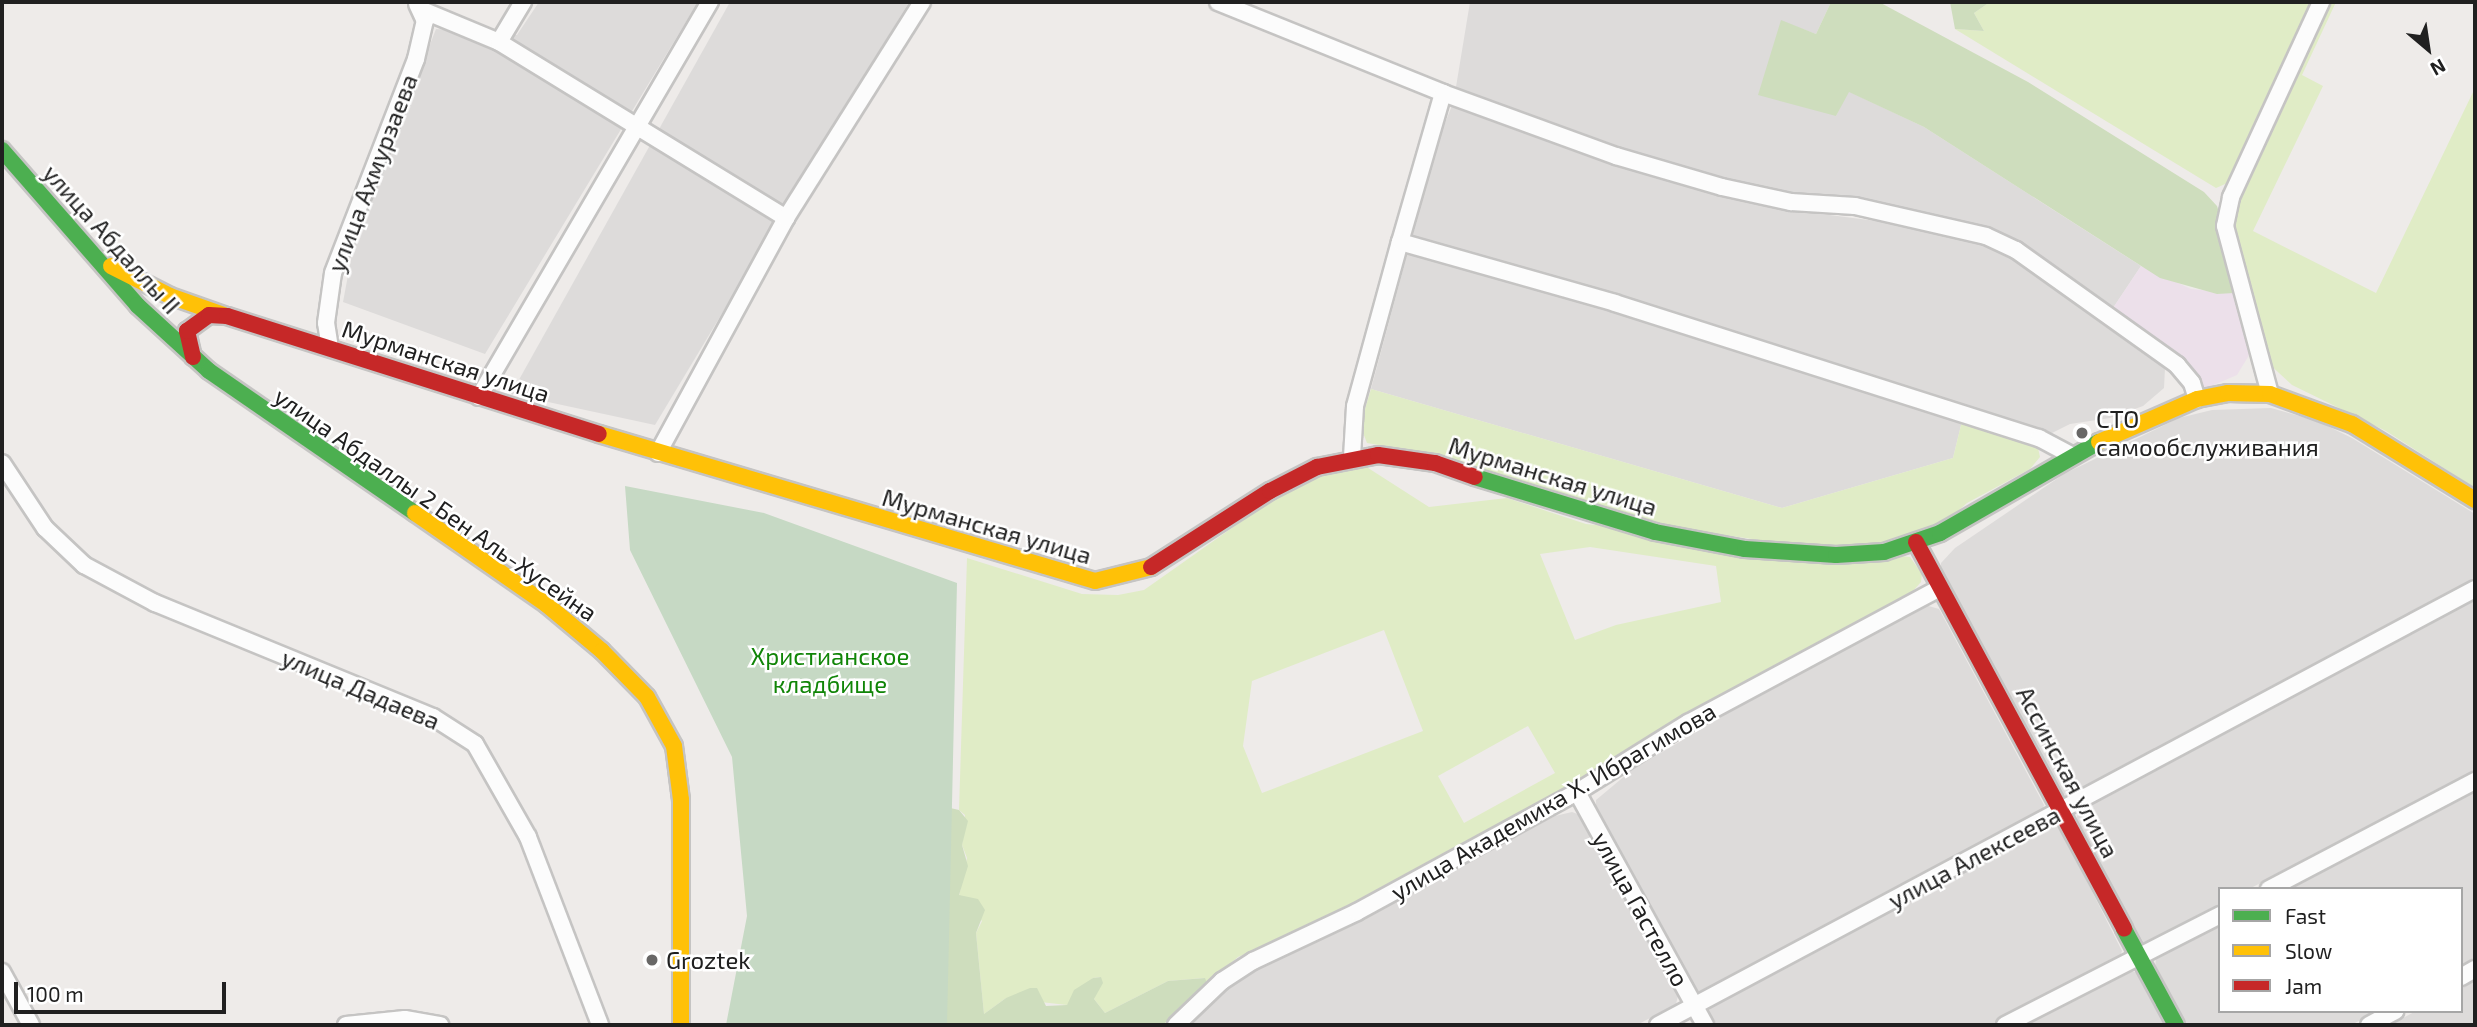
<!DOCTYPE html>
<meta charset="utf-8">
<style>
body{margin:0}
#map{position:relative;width:2477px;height:1027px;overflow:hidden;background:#eeebe9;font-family:"Exo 2",sans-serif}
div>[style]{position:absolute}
.residential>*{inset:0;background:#dddbda}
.industrial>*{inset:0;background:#ece0ea}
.grass>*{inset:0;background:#e0ecc6}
.forest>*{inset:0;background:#ceddbd}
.cemetery>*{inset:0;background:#c6d9c4}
.roads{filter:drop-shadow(2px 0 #c5c4c3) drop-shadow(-2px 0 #c5c4c3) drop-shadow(0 2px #c5c4c3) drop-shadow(0 -2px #c5c4c3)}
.street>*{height:16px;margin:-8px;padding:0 8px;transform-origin:8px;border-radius:8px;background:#fcfcfc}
.fast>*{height:16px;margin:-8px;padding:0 8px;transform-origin:8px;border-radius:8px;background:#4caf50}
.slow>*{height:16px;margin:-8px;padding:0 8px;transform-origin:8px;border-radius:8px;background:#ffc107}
.jam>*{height:16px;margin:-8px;padding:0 8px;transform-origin:8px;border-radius:8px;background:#c62828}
.dots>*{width:19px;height:19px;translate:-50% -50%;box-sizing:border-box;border:4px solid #fff;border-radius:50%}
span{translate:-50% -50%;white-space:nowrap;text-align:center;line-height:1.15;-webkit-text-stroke:5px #fff;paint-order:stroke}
.street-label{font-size:24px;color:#202020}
.poi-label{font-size:24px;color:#202020}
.left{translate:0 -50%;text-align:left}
.park-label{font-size:24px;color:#108507}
.frame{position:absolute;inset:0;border:4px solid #202020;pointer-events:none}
.legend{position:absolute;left:2218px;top:887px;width:245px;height:126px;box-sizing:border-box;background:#fff;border:2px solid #a6a6a6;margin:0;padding:9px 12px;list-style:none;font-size:21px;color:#202020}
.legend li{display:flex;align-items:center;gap:14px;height:35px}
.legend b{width:35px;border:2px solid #a6a6a6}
.north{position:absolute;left:2393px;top:14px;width:70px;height:70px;-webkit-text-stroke:5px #fff;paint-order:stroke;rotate:151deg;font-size:19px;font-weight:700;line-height:28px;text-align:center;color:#202020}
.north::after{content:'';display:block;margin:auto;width:24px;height:32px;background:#202020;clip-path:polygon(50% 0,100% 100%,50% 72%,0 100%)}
.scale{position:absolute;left:14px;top:982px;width:212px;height:32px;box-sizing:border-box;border:4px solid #202020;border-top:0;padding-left:9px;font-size:21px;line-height:24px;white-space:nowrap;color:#202020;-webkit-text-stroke:5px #fff;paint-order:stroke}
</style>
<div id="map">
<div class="residential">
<i style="clip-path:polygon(539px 2px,698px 2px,485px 354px,343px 302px,355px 238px,436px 29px,517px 35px)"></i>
<i style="clip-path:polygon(730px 2px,909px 2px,655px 425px,511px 394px)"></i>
<i style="clip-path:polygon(1470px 2px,1831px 2px,1816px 34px,1781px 21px,1836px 116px,1848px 91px,1924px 127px,2141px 266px,2111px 311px,2015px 245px,1788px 201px,1615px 149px,1455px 93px)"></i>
<i style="clip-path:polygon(1453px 103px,1729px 195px,1791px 210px,1946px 230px,2015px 254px,2159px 360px,2165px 368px,2164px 388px,2143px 406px,2110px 418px,2070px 424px,2048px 435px,1411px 242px,1433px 153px)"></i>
<i style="clip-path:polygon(1408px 251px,1634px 313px,1748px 354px,1962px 421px,1953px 458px,1782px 508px,1371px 389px)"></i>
<i style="clip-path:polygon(2271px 408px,2317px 421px,2352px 438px,2475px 514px,2475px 580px,2072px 796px,2061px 794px,1941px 577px,1941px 563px,1955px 548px,2064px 474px,2179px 418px,2212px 410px)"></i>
<i style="clip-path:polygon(2475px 599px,2475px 771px,2249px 889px,2220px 889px,2220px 904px,2144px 943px,2075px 822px,2080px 809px)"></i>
<i style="clip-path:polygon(1925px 605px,1939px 609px,2044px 805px,2042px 812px,1700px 992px,1692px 988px,1596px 812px,1596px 800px,1632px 770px,1745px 703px)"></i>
<i style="clip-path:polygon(2475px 790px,2475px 960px,2461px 967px,2461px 889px,2288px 889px)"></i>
<i style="clip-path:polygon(1572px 812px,1583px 816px,1678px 996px,1676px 1004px,1637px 1025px,1190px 1025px,1215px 998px,1259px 967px,1339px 931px,1555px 816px)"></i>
<i style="clip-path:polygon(2047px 825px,2060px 828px,2122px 951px,2119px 959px,1995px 1025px,1712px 1025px,1707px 1016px,1711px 1006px)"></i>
<i style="clip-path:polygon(2220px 925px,2220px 1011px,2378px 1011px,2351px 1025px,2185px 1025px,2155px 969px,2156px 958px)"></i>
<i style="clip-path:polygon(2127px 970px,2138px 973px,2166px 1025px,2023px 1025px)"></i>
<i style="clip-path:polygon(2475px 979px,2475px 1025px,2390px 1025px,2416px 1011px,2461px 1011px,2461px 987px)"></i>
</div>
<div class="industrial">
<i style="clip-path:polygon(2141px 266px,2191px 289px,2234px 293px,2251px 352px,2237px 375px,2202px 390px,2111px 311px)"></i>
</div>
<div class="grass">
<i style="clip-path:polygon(1990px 2px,2316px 2px,2232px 181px,2216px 188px,1955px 29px,1984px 31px,1974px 13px)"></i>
<i style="clip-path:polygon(2325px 2px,2336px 2px,2302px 75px,2323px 86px,2253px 231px,2376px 293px,2475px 88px,2475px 488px,2386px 431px,2292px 385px,2267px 362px,2233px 227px,2234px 209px)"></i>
<i style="clip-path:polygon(1371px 389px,1782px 508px,1953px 458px,1962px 421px,2028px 442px,2038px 448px,2040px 457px,2030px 469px,1967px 503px,1950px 518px,1893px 542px,1821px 549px,1655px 525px,1435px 455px,1367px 443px,1360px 425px)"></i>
<i style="clip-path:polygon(evenodd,1365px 466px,1429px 507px,1507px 498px,1586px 524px,1910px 557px,1922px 574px,1921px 582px,1906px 599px,1601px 771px,1352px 908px,1238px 957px,1207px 983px,1204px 978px,1168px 981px,1105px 1013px,1094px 999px,1101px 977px,1093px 978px,1067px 1005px,1006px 998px,984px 1014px,976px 933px,982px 921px,959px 896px,967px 858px,962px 845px,965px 815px,959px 810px,967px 558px,1082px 594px,1118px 595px,1144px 590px,1273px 499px,1328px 472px,1365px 466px,1590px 547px,1716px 566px,1721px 602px,1616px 625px,1575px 640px,1540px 554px,1590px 547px,1365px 466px,1384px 630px,1423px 731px,1262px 793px,1243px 746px,1252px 681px,1384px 630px,1365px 466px,1528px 726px,1555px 773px,1464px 823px,1438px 776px,1528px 726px)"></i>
</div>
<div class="forest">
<i style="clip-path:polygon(1831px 2px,1879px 2px,2028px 82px,2204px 192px,2217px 206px,2221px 218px,2234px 293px,2217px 294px,2160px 278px,1924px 127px,1849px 92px,1836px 116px,1758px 95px,1781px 20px,1816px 34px)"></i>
<i style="clip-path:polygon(1950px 2px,1990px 2px,1974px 13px,1984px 31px,1955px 29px)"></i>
<i style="clip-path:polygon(946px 807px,959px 810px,968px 821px,962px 845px,968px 866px,959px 895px,978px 899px,985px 910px,976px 933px,984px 1014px,1006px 998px,1030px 988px,1037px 988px,1046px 1006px,1067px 1005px,1074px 990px,1093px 978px,1101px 977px,1103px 983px,1094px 999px,1105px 1013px,1168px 981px,1205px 978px,1207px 983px,1163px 1025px,816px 1025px)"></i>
</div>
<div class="cemetery">
<i style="clip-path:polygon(625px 486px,764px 513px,957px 583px,947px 1025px,726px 1025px,747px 916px,732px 757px,630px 550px)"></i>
</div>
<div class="roads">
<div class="street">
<i style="left:1218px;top:2px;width:243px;rotate:22deg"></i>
<i style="left:422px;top:10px;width:83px;rotate:22.6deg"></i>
<i style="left:499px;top:42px;width:337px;rotate:31.5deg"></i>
<i style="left:499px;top:42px;width:47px;rotate:-59deg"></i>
<i style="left:1400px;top:242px;width:155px;rotate:-73.9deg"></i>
<i style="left:1443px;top:93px;width:184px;rotate:20deg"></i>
<i style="left:1616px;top:156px;width:110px;rotate:16.3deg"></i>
<i style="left:1722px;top:187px;width:71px;rotate:12.3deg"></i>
<i style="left:1791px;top:202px;width:64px;rotate:3.6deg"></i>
<i style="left:1855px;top:206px;width:134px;rotate:12.9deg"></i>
<i style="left:1986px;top:236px;width:33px;rotate:25deg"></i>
<i style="left:2016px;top:250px;width:198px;rotate:35.5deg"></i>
<i style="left:2177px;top:365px;width:23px;rotate:50deg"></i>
<i style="left:2192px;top:383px;width:17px;rotate:73deg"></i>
<i style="left:330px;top:348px;width:25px;rotate:-99deg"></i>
<i style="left:326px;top:323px;width:50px;rotate:-82deg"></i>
<i style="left:333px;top:273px;width:230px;rotate:-68.8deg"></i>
<i style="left:416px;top:59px;width:39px;rotate:-77deg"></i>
<i style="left:425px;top:21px;width:19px;rotate:-115deg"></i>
<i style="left:2270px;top:394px;width:174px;rotate:-105deg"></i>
<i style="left:2225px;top:226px;width:30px;rotate:-78deg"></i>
<i style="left:2231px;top:197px;width:215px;rotate:-65.2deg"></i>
<i style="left:479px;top:397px;width:458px;rotate:-59.7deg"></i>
<i style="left:658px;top:453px;width:268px;rotate:-61.4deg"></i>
<i style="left:786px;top:218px;width:255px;rotate:-57.8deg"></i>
<i style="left:1352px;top:457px;width:51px;rotate:-86.6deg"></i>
<i style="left:1355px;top:406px;width:170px;rotate:-74.7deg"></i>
<i style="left:1400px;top:242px;width:223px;rotate:15.8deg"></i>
<i style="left:1615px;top:303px;width:445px;rotate:17.7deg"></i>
<i style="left:2039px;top:438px;width:38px;rotate:28deg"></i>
<i style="left:2px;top:463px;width:78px;rotate:56.5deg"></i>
<i style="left:45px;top:528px;width:54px;rotate:43.5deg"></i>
<i style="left:84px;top:565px;width:81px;rotate:28.2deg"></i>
<i style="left:155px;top:603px;width:300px;rotate:22.3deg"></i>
<i style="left:433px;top:717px;width:50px;rotate:32.7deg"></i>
<i style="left:475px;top:744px;width:107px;rotate:60.3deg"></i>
<i style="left:528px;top:837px;width:201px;rotate:69deg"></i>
<i style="left:1577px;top:792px;width:266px;rotate:61.2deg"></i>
<i style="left:2269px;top:889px;width:233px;rotate:-27.7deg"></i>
<i style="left:2px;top:972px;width:60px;rotate:61.3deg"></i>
<i style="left:2461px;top:977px;width:16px;rotate:-30deg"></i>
<i style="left:346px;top:1025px;width:59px;rotate:-5.8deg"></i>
<i style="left:405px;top:1019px;width:36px;rotate:10deg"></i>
<i style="left:1176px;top:1025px;width:64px;rotate:-43.7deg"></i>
<i style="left:1222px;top:981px;width:37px;rotate:-33deg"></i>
<i style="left:1253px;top:961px;width:115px;rotate:-25.2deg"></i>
<i style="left:1357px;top:912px;width:251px;rotate:-28.6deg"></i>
<i style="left:1577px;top:792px;width:131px;rotate:-31.9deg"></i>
<i style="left:1688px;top:723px;width:286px;rotate:-28.2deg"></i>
<i style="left:1658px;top:1025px;width:926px;rotate:-28.09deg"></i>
<i style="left:2005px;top:1025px;width:242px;rotate:-27.1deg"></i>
<i style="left:2369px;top:1025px;width:30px;rotate:-28deg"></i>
</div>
<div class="fast">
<i style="left:2px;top:150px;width:206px;rotate:48.9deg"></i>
<i style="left:137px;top:305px;width:98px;rotate:42.5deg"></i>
<i style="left:209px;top:371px;width:250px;rotate:34.6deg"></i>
<i style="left:1475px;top:477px;width:188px;rotate:17deg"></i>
<i style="left:1655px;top:532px;width:92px;rotate:10.7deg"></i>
<i style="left:1745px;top:549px;width:91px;rotate:3.8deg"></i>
<i style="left:1836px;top:555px;width:48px;rotate:-3.6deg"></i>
<i style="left:1884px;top:552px;width:59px;rotate:-18.7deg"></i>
<i style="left:1940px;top:533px;width:183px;rotate:-29.8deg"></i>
<i style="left:2124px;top:929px;width:109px;rotate:61.6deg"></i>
</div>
<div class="slow">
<i style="left:111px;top:266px;width:66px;rotate:27deg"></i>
<i style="left:170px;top:296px;width:57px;rotate:19.4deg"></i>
<i style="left:599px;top:434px;width:517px;rotate:16.51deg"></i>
<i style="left:1095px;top:581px;width:58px;rotate:-14deg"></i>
<i style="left:2099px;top:442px;width:107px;rotate:-23.7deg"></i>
<i style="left:2197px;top:399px;width:32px;rotate:-11deg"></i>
<i style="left:2228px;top:393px;width:42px;rotate:1.4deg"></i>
<i style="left:2270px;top:394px;width:87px;rotate:20.1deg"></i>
<i style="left:2352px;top:424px;width:145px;rotate:31.7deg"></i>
<i style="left:415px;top:513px;width:160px;rotate:34.8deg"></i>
<i style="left:546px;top:604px;width:73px;rotate:40deg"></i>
<i style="left:602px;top:651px;width:64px;rotate:45.6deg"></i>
<i style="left:647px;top:697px;width:56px;rotate:61.1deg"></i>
<i style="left:674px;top:746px;width:54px;rotate:82.6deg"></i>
<i style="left:681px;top:800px;width:225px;rotate:90deg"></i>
</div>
<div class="jam">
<i style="left:193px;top:357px;width:27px;rotate:-103deg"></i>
<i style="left:187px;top:331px;width:27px;rotate:-36deg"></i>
<i style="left:209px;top:315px;width:18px;rotate:3deg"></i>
<i style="left:227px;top:316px;width:390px;rotate:17.6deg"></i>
<i style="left:1916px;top:542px;width:439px;rotate:61.7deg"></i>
<i style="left:1151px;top:567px;width:141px;rotate:-32.6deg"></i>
<i style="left:1270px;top:491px;width:53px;rotate:-27.1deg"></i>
<i style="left:1317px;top:467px;width:62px;rotate:-11.1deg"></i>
<i style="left:1378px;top:455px;width:58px;rotate:8deg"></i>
<i style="left:1435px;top:463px;width:42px;rotate:19.3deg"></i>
</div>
</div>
<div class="dots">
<i style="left:2082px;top:433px;background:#686766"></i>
<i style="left:652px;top:960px;background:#686766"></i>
</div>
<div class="street-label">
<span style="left:372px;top:173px;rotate:-69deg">улица Ахмурзаева</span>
<span style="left:112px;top:239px;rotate:48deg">улица Абдаллы II</span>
<span style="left:446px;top:361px;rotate:18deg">Мурманская улица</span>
<span style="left:1553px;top:476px;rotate:17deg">Мурманская улица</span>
<span style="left:436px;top:504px;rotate:35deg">улица Абдаллы 2 Бен Аль-Хусейна</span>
<span style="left:987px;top:526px;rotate:16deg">Мурманская улица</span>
<span style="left:361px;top:689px;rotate:23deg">улица Дадаева</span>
<span style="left:2068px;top:772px;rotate:62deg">Ассинская улица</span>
<span style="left:1553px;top:801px;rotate:-30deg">улица Академика Х. Ибрагимова</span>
<span style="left:1974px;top:857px;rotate:-28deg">улица Алексеева</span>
<span style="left:1641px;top:909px;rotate:61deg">улица Гастелло</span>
</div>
<div class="poi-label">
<span class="left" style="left:2096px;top:433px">СТО<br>самообслуживания</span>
<span class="left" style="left:666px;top:960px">Groztek</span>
</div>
<div class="park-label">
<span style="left:830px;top:670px">Христианское<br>кладбище</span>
</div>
<div class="frame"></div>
<ul class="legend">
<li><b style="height:9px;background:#4caf50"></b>Fast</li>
<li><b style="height:9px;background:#ffc107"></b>Slow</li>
<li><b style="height:9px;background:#c62828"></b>Jam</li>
</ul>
<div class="north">N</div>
<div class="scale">100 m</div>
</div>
